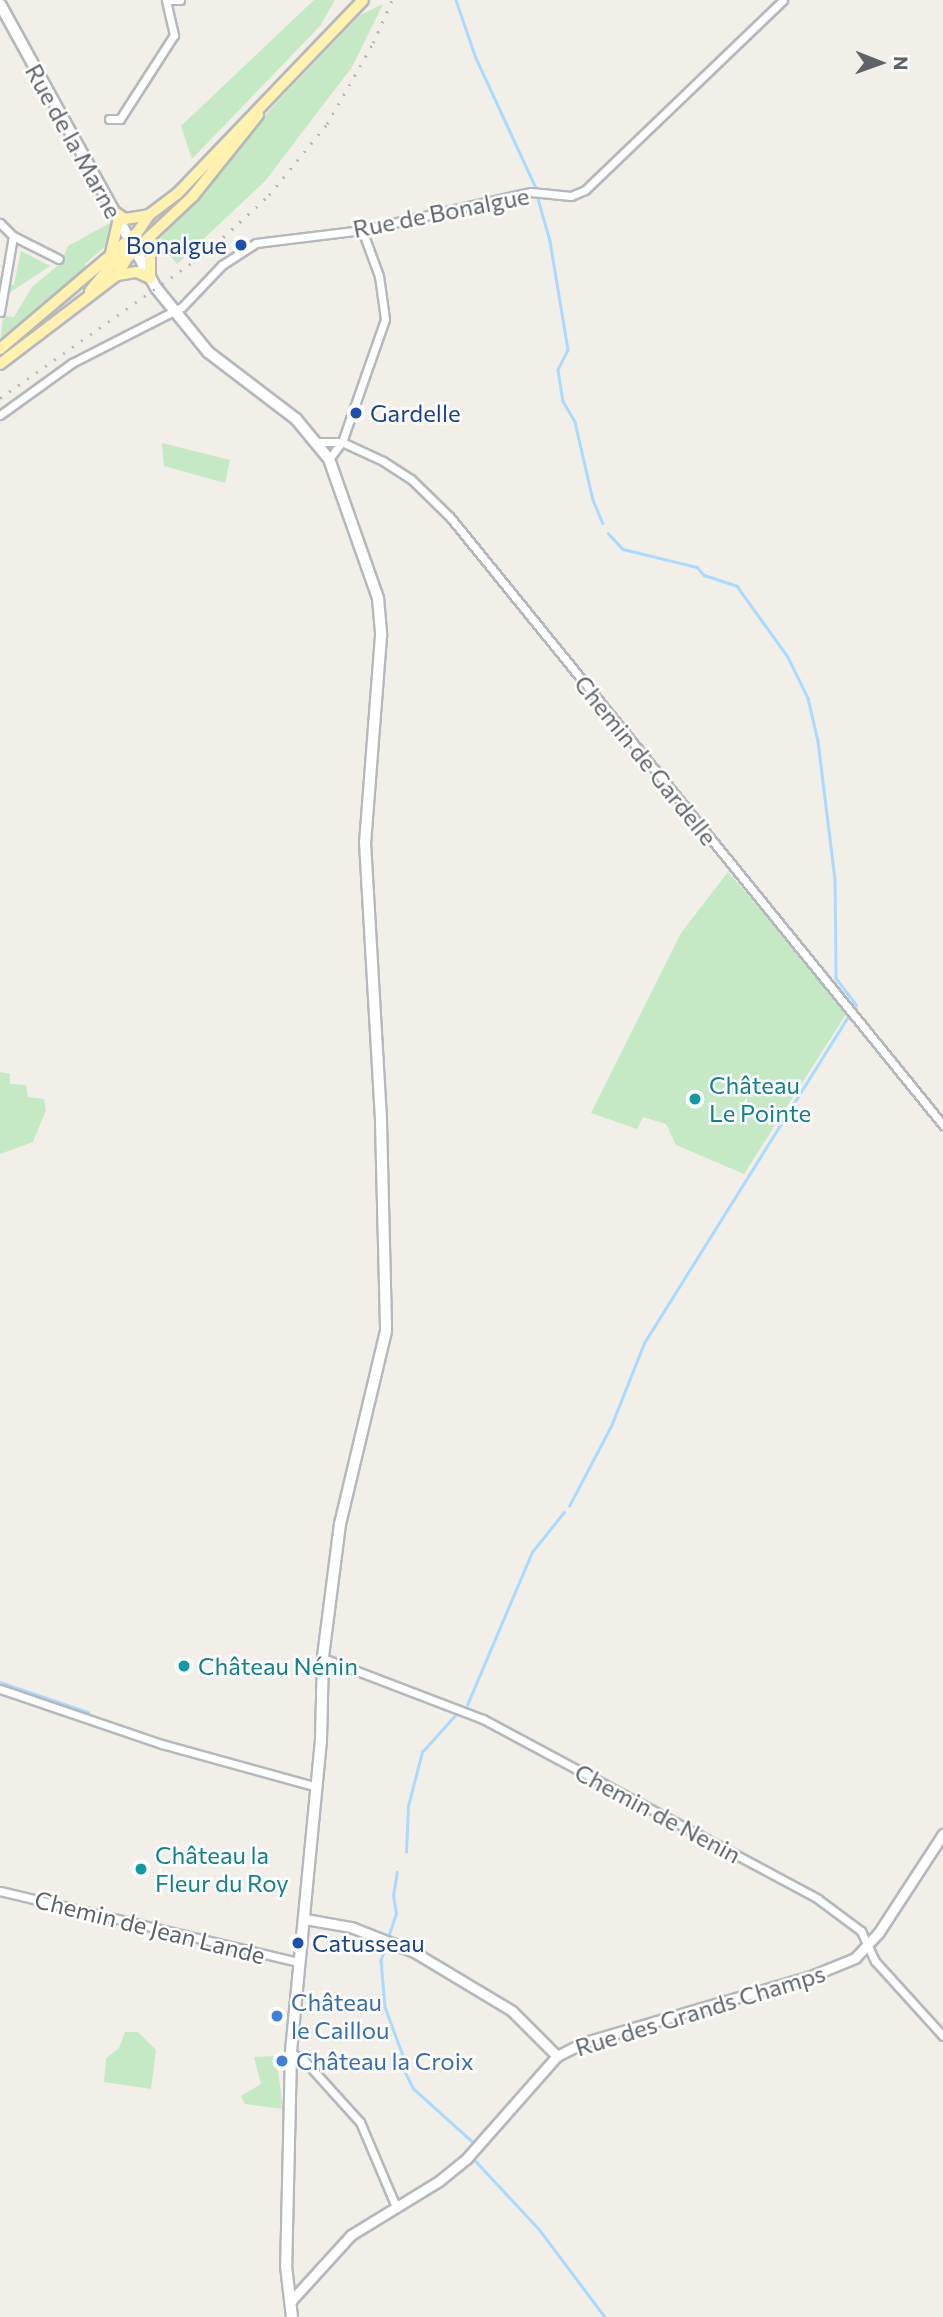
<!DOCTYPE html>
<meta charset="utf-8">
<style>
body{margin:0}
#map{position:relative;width:943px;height:2317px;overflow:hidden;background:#f1efe8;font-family:Commissioner,sans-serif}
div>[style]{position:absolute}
.green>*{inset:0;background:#c5e8c5}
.stream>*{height:2.5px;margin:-1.25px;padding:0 1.25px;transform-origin:1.25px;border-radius:1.25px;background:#aadaff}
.roads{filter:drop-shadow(2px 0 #b5b8bc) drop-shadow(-2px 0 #b5b8bc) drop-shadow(0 2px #b5b8bc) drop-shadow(0 -2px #b5b8bc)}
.minor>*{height:7px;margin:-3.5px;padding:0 3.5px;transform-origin:3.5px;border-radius:3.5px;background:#fff}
.tertiary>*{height:9px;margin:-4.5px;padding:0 4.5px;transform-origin:4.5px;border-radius:4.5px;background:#fff}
.secondary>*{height:10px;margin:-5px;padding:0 5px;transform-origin:5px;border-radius:5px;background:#fff}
.primary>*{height:10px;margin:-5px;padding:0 5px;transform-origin:5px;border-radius:5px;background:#fff2af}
.rail>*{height:2.5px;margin-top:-1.25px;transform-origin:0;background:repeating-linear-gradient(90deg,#b6b7b8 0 2px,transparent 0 11px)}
.dots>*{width:19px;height:19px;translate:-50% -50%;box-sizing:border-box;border:4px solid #fff;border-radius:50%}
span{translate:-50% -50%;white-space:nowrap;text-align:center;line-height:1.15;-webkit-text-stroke:5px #fff;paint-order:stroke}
.street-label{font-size:24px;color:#5f6368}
.transit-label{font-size:24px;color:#164399}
.right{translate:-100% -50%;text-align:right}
.left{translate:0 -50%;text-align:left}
.culture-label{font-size:24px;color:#0d838f}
.shop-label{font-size:24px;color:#366cbe}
.north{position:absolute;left:845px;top:28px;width:70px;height:70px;-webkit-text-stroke:5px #fff;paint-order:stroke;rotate:91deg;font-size:19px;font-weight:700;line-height:28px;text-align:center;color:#5f6368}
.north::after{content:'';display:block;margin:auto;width:24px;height:32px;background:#5f6368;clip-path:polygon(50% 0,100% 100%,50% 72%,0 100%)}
</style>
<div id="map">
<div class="green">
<i style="clip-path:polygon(314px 0,335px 0,320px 26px,192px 159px,181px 126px)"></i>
<i style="clip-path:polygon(383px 4px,352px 67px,265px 181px,177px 264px,159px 240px,274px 105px,360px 15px)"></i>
<i style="clip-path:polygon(110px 223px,109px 243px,85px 264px,87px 271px,0 345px,3px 316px,14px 317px,32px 287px,61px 263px,68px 246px)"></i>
<i style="clip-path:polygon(21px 251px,50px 266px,6px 295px,7px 283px,14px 285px)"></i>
<i style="clip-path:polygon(162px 443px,230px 460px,225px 483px,164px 466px)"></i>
<i style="clip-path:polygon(728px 872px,848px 1011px,744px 1174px,676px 1145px,666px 1124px,643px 1117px,637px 1129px,591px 1113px,681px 933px)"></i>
<i style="clip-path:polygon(0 1072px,10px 1074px,10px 1084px,26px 1085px,28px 1097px,44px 1099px,46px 1110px,33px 1142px,0 1154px)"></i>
<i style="clip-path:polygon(125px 2032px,138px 2032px,156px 2050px,151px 2089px,104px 2082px,106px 2058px,119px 2048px)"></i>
<i style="clip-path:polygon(276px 2056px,283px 2109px,245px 2104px,241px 2096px,261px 2084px,254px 2057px)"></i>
</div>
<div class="stream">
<i style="left:456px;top:0;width:61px;rotate:71deg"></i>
<i style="left:476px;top:58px;width:143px;rotate:65.2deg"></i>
<i style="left:537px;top:195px;width:48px;rotate:74.2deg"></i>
<i style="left:550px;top:241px;width:110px;rotate:80.6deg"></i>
<i style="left:568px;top:350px;width:22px;rotate:117deg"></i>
<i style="left:558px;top:370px;width:31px;rotate:81deg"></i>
<i style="left:563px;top:401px;width:24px;rotate:60deg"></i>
<i style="left:575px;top:422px;width:80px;rotate:77deg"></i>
<i style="left:593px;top:500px;width:25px;rotate:67deg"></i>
<i style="left:608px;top:533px;width:22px;rotate:47deg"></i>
<i style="left:623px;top:549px;width:76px;rotate:13.7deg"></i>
<i style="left:697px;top:567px;width:11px;rotate:49deg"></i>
<i style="left:704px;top:575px;width:35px;rotate:18deg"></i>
<i style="left:737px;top:586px;width:87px;rotate:54.3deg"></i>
<i style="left:788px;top:657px;width:46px;rotate:64deg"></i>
<i style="left:808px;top:698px;width:44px;rotate:76.9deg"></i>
<i style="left:818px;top:741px;width:140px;rotate:83deg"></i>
<i style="left:835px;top:880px;width:98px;rotate:89.4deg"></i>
<i style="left:836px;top:978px;width:34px;rotate:53deg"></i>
<i style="left:569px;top:1506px;width:90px;rotate:-62.3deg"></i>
<i style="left:611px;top:1426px;width:89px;rotate:-68.3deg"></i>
<i style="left:644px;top:1343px;width:383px;rotate:-58deg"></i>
<i style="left:0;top:1682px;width:93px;rotate:18.8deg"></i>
<i style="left:467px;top:1705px;width:166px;rotate:-67deg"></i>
<i style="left:532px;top:1552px;width:51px;rotate:-51.3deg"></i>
<i style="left:406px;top:1852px;width:46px;rotate:-87.5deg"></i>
<i style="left:408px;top:1806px;width:56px;rotate:-75.5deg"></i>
<i style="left:422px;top:1752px;width:54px;rotate:-48deg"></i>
<i style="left:389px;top:1934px;width:21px;rotate:-71deg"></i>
<i style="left:396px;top:1914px;width:18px;rotate:-99deg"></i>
<i style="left:393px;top:1896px;width:24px;rotate:-81deg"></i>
<i style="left:386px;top:1945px;width:16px;rotate:108deg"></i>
<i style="left:381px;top:1960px;width:47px;rotate:85.1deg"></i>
<i style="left:385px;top:2007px;width:54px;rotate:69.6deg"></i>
<i style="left:404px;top:2058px;width:7px;rotate:117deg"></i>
<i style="left:401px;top:2064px;width:28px;rotate:63deg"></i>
<i style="left:414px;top:2089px;width:82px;rotate:42deg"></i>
<i style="left:472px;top:2157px;width:98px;rotate:47.1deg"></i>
<i style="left:539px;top:2229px;width:110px;rotate:53.1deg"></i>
</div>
<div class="roads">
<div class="minor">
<i style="left:171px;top:0;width:9px"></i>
<i style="left:109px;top:119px;width:11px"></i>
<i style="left:120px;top:119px;width:100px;rotate:-57.3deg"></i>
<i style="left:174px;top:35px;width:36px;rotate:-103deg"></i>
<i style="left:0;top:223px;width:18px;rotate:45deg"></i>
<i style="left:13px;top:236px;width:51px;rotate:26.6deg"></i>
<i style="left:0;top:312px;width:77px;rotate:-80.3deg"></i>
<i style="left:0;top:415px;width:89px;rotate:-35.8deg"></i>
<i style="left:72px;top:363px;width:123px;rotate:-27deg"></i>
<i style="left:182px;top:307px;width:58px;rotate:-46.4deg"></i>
<i style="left:222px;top:265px;width:40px;rotate:-32.9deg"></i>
<i style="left:256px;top:243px;width:107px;rotate:-7deg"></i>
<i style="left:362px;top:230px;width:173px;rotate:-12.7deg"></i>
<i style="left:531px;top:192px;width:40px;rotate:5.7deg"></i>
<i style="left:571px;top:196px;width:15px;rotate:-23deg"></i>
<i style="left:585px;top:190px;width:274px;rotate:-43.8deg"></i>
<i style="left:318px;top:442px;width:24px"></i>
<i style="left:342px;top:442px;width:45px;rotate:24.9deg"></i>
<i style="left:383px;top:461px;width:33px;rotate:33deg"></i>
<i style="left:411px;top:479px;width:54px;rotate:44.3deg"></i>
<i style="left:450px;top:517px;width:783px;rotate:50.96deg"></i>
<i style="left:329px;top:459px;width:21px;rotate:-53deg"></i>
<i style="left:342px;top:442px;width:130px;rotate:-70.7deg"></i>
<i style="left:385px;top:319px;width:43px;rotate:-97.9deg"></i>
<i style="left:379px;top:276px;width:49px;rotate:-110.3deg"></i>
<i style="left:323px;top:1658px;width:171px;rotate:20.9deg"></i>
<i style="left:483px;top:1719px;width:380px;rotate:28.2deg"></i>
<i style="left:818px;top:1899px;width:54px;rotate:36.7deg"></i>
<i style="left:861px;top:1931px;width:33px;rotate:65deg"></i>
<i style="left:875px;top:1961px;width:101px;rotate:47.8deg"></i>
<i style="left:0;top:1689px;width:171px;rotate:18.8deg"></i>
<i style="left:162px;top:1744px;width:161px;rotate:15.5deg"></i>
<i style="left:0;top:1891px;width:307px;rotate:13.4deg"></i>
<i style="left:291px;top:2053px;width:13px;rotate:27deg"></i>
<i style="left:303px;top:2059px;width:85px;rotate:47.9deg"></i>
<i style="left:360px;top:2122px;width:92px;rotate:67deg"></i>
</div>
<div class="tertiary">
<i style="left:305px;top:1919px;width:47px;rotate:9.9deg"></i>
<i style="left:351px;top:1927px;width:68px;rotate:21.6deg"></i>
<i style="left:414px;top:1952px;width:114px;rotate:31deg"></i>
<i style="left:512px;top:2011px;width:64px;rotate:45deg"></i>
<i style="left:290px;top:2302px;width:91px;rotate:-47.7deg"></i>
<i style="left:351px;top:2235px;width:103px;rotate:-31.5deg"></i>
<i style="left:439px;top:2181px;width:36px;rotate:-39deg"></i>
<i style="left:467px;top:2158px;width:136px;rotate:-48.6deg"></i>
<i style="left:557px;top:2056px;width:31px;rotate:-27deg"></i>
<i style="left:585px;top:2042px;width:235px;rotate:-16.3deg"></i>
<i style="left:811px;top:1976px;width:48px;rotate:-22.2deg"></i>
<i style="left:855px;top:1958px;width:35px;rotate:-47deg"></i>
<i style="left:879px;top:1932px;width:117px;rotate:-56.9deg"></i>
</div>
<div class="secondary">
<i style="left:0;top:4px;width:325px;rotate:61.2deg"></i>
<i style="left:157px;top:289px;width:81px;rotate:51deg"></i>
<i style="left:208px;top:352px;width:111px;rotate:37.3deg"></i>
<i style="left:296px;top:419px;width:52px;rotate:50.5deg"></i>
<i style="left:329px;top:459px;width:147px;rotate:70.6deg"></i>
<i style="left:378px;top:598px;width:38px;rotate:85deg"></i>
<i style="left:381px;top:636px;width:207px;rotate:94.4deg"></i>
<i style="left:365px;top:842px;width:280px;rotate:86.7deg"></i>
<i style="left:381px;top:1122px;width:209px;rotate:88.6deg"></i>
<i style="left:386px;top:1331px;width:198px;rotate:103.4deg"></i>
<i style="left:340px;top:1524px;width:134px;rotate:97.3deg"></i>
<i style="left:323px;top:1657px;width:83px;rotate:91.4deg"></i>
<i style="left:321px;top:1740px;width:314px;rotate:95.5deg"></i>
<i style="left:291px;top:2053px;width:213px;rotate:91.3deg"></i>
<i style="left:286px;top:2266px;width:51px;rotate:83.3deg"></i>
</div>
<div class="primary">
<i style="left:113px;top:211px;width:14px;rotate:34deg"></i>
<i style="left:125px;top:219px;width:24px;rotate:-9deg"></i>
<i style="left:111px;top:253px;width:32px;rotate:-77deg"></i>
<i style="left:117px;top:275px;width:20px;rotate:-9deg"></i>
<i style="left:137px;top:272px;width:14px;rotate:25deg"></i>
<i style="left:150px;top:278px;width:41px;rotate:-90deg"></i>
<i style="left:90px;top:291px;width:56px;rotate:-50.1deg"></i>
<i style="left:0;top:349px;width:180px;rotate:-40.3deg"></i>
<i style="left:137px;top:233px;width:22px;rotate:-56deg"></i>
<i style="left:149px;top:215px;width:36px;rotate:-37deg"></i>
<i style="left:178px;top:193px;width:267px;rotate:-46.2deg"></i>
<i style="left:0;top:364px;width:147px;rotate:-37.3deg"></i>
<i style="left:117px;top:275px;width:21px;rotate:-59deg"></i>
<i style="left:128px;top:257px;width:89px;rotate:-43.2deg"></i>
<i style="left:193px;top:196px;width:104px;rotate:-51.3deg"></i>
</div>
</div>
<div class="rail">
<i style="left:0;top:398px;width:253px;rotate:-35.2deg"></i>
<i style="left:207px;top:252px;width:84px;rotate:-42.6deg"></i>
<i style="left:269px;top:195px;width:92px;rotate:-50.8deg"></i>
<i style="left:327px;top:124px;width:93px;rotate:-60.4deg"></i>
<i style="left:373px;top:43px;width:47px;rotate:-66.2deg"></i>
</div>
<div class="dots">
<i style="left:241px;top:245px;background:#1a4fb4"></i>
<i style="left:356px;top:413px;background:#1a4fb4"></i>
<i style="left:695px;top:1099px;background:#0f9aa8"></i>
<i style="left:184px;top:1666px;background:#0f9aa8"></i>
<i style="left:141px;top:1869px;background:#0f9aa8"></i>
<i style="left:298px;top:1943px;background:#1a4fb4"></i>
<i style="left:277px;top:2016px;background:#3f7fe0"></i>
<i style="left:282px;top:2061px;background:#3f7fe0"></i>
</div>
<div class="street-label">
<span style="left:74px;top:141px;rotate:61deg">Rue de la Marne</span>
<span style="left:441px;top:212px;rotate:-11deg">Rue de Bonalgue</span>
<span style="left:646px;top:760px;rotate:51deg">Chemin de Gardelle</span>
<span style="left:658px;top:1813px;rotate:28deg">Chemin de Nenin</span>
<span style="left:150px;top:1927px;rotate:14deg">Chemin de Jean Lande</span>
<span style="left:700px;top:2010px;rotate:-17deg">Rue des Grands Champs</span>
</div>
<div class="transit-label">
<span class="right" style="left:227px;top:245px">Bonalgue</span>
<span class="left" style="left:370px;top:413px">Gardelle</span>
<span class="left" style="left:312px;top:1943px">Catusseau</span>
</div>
<div class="culture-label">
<span class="left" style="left:709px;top:1099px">Château<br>Le Pointe</span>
<span class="left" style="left:198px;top:1666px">Château Nénin</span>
<span class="left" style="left:155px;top:1869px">Château la<br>Fleur du Roy</span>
</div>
<div class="shop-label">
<span class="left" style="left:291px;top:2016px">Château<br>le Caillou</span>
<span class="left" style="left:296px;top:2061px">Château la Croix</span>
</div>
<div class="north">N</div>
</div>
